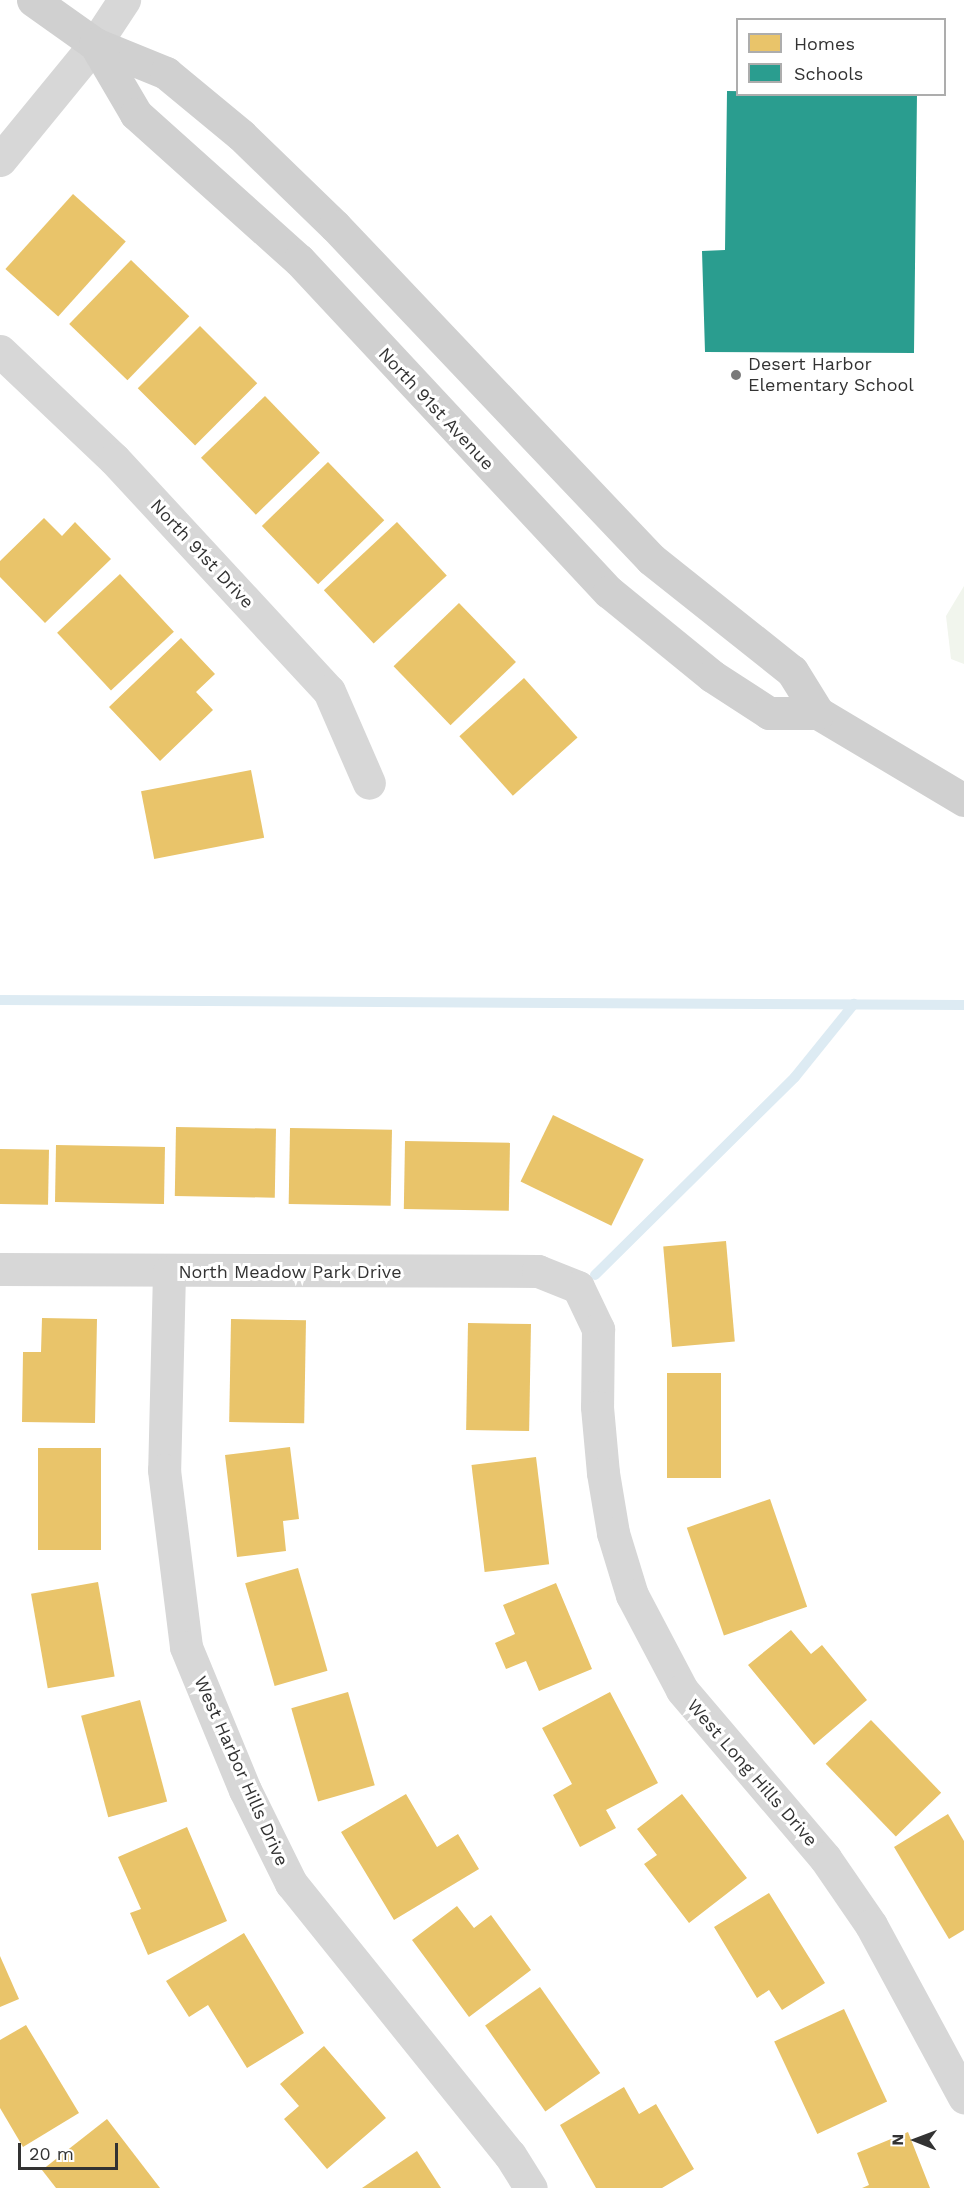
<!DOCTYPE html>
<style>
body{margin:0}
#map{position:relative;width:964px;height:2188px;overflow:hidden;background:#fff;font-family:"Work Sans",sans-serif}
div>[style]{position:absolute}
.green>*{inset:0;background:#f1f5ed}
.homes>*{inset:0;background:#e9c46a;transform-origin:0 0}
.schools>*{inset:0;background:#2a9d8f}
.stream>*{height:10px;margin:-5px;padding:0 5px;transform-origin:5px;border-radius:5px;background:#ddebf3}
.minor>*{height:33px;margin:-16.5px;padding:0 16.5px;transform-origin:16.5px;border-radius:16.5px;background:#d7d7d7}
.secondary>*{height:33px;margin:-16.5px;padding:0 16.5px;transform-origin:16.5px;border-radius:16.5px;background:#d0d0d0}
.dots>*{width:16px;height:16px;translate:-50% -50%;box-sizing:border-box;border:3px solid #fff;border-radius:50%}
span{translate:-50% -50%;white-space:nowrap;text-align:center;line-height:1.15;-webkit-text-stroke:6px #fff;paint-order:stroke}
.poi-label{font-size:18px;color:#333}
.left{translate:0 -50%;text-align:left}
.street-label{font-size:18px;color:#333}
.legend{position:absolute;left:736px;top:18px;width:210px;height:78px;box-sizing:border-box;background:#fff;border:2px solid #adadad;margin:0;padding:8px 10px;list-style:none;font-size:18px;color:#333}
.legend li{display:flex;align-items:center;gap:12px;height:30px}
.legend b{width:30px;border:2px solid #adadad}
.north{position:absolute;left:886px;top:2110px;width:60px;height:60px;-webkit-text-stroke:4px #fff;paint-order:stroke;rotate:271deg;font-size:16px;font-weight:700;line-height:24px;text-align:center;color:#333}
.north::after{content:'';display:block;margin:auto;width:21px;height:27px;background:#333;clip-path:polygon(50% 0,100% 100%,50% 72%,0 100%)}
.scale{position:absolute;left:18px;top:2143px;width:100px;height:27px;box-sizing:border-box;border:3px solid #333;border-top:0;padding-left:8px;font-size:18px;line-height:21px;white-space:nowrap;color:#333;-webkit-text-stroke:4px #fff;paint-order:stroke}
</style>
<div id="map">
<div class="green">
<i style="clip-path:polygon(964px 586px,964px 664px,951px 659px,946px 616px)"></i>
</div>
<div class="homes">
<i style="left:73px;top:194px;width:71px;height:101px;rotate:42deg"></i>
<i style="left:131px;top:260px;width:81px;height:89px;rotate:44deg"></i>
<i style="left:200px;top:326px;width:81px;height:88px;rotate:45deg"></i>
<i style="left:265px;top:396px;width:79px;height:89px;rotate:46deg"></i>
<i style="left:328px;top:462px;width:81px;height:92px;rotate:46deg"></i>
<i style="clip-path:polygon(44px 518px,62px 536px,75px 522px,111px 559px,45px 623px,0 577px,0 561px)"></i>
<i style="left:397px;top:522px;width:73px;height:100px;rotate:47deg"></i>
<i style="left:120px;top:574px;width:79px;height:86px;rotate:47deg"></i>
<i style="left:459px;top:603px;width:82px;height:91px;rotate:46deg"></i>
<i style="clip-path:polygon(181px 638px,215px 674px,196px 692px,213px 710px,160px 761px,109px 707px)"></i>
<i style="left:524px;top:678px;width:80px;height:87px;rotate:48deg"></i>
<i style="left:251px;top:770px;width:69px;height:112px;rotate:79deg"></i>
<i style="left:553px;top:1115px;width:101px;height:74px;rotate:26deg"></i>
<i style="left:176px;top:1127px;width:100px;height:69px;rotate:1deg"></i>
<i style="left:290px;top:1128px;width:102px;height:76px;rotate:1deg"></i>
<i style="left:405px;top:1141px;width:105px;height:68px;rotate:1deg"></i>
<i style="left:56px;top:1145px;width:109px;height:57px;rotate:1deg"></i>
<i style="left:0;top:1149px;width:49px;height:55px;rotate:1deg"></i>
<i style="left:726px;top:1241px;width:101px;height:63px;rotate:85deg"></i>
<i style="clip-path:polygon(42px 1318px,97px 1319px,95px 1423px,22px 1422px,23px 1352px,41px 1352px)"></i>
<i style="left:231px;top:1319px;width:75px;height:103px;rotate:1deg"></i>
<i style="left:468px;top:1323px;width:63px;height:107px;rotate:1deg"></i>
<i style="left:667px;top:1373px;width:54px;height:105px"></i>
<i style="clip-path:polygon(290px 1447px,299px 1519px,283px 1521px,286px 1551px,237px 1557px,225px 1455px)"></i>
<i style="left:38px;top:1448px;width:63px;height:102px"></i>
<i style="left:536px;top:1457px;width:108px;height:65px;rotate:83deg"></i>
<i style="left:770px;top:1499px;width:114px;height:88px;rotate:71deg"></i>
<i style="left:298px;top:1568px;width:107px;height:55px;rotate:74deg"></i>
<i style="left:98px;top:1582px;width:96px;height:68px;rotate:80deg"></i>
<i style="clip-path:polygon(556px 1583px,592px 1669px,539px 1691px,526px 1661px,506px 1669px,495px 1643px,515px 1634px,503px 1605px)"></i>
<i style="clip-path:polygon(791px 1630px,811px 1654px,822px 1645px,867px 1700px,814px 1745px,748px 1665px)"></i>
<i style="left:348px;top:1692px;width:97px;height:59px;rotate:74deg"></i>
<i style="clip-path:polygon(610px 1692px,658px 1783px,606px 1810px,616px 1828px,580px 1847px,553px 1795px,572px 1784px,542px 1728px)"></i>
<i style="left:140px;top:1700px;width:105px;height:61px;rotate:75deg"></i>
<i style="left:871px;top:1720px;width:101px;height:63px;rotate:46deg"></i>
<i style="clip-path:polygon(406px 1794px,437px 1847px,458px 1834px,479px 1869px,394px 1920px,341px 1832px)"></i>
<i style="clip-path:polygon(682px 1794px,747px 1878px,689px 1923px,644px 1864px,657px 1855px,637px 1829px)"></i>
<i style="clip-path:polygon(948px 1814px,964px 1841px,964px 1930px,949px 1939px,894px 1847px)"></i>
<i style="clip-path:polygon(187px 1827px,227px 1921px,148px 1955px,130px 1913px,141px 1909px,118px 1857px)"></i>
<i style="clip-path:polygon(769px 1893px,825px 1983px,782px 2010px,769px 1990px,757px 1998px,714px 1927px)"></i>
<i style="clip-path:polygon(457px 1906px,474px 1928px,491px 1915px,531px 1970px,469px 2017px,412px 1940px)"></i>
<i style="clip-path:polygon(244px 1933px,304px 2033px,247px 2068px,208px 2005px,189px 2017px,166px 1981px)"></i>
<i style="clip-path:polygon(0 1956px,19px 1999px,0 2007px)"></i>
<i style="left:540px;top:1987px;width:105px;height:67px;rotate:55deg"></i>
<i style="left:844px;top:2009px;width:102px;height:77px;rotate:65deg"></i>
<i style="clip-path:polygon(26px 2025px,79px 2113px,23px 2147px,0 2108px,0 2040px)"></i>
<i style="clip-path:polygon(324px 2046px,386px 2118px,327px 2169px,284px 2119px,299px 2106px,280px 2084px)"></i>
<i style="clip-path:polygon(624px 2087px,639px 2114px,656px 2104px,694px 2169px,662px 2188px,596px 2188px,560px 2125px)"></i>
<i style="clip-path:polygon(107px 2119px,160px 2188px,56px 2188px,42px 2170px)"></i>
<i style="clip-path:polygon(908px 2132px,930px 2188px,862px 2188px,869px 2185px,857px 2153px)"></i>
<i style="clip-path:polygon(417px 2151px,441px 2188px,362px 2188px)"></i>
</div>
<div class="schools">
<i style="clip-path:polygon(727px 91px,917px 94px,914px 353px,705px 352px,702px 251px,725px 250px)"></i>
</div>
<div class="stream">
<i style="left:0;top:1000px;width:964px;rotate:0.3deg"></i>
<i style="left:595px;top:1275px;width:281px;rotate:-44.7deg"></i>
<i style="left:795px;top:1077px;width:94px;rotate:-51.1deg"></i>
</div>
<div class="minor">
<i style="left:0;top:160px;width:150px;rotate:-50.7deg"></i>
<i style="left:95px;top:44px;width:53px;rotate:-56.6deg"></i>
<i style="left:0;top:351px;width:157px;rotate:43.5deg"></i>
<i style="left:114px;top:459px;width:316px;rotate:47.2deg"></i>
<i style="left:329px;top:691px;width:100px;rotate:66.5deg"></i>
<i style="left:0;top:1269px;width:538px;rotate:0.21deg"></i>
<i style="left:538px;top:1271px;width:43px;rotate:21.8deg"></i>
<i style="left:578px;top:1287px;width:47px;rotate:64.5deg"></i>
<i style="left:598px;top:1329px;width:78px;rotate:90.7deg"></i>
<i style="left:597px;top:1407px;width:66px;rotate:84.8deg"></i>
<i style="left:603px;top:1473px;width:61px;rotate:80.5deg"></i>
<i style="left:613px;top:1533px;width:65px;rotate:73deg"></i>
<i style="left:632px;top:1595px;width:107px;rotate:62.2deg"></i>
<i style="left:682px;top:1690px;width:221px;rotate:49.6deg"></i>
<i style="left:825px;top:1858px;width:81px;rotate:55.5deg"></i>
<i style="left:871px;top:1925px;width:196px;rotate:61.6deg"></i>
<i style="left:169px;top:1272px;width:198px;rotate:91.4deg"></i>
<i style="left:164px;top:1470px;width:178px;rotate:82.9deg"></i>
<i style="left:186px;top:1647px;width:155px;rotate:67.6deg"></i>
<i style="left:245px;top:1790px;width:104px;rotate:63.7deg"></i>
<i style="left:291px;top:1883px;width:349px;rotate:51.2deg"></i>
<i style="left:510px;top:2155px;width:39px;rotate:58deg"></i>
</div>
<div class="secondary">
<i style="left:33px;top:0;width:76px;rotate:35.4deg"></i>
<i style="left:95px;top:44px;width:77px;rotate:22.2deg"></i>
<i style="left:166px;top:73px;width:97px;rotate:39.6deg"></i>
<i style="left:241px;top:135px;width:131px;rotate:44.1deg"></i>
<i style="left:335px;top:226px;width:459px;rotate:46.5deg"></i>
<i style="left:651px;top:559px;width:180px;rotate:38.5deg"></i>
<i style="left:792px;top:671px;width:49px;rotate:58.2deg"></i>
<i style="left:818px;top:713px;width:170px;rotate:30.8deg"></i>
<i style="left:95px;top:44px;width:81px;rotate:59.6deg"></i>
<i style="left:136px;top:114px;width:219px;rotate:41.9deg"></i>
<i style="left:299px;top:260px;width:454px;rotate:47deg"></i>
<i style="left:609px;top:592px;width:133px;rotate:39.2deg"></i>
<i style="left:712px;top:676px;width:68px;rotate:33deg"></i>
<i style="left:769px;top:713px;width:49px"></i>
</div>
<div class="dots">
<i style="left:736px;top:375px;background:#7a7a7a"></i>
</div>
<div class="poi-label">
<span class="left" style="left:748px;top:375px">Desert Harbor<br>Elementary School</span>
</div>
<div class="street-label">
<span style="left:436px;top:409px;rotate:47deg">North 91st Avenue</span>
<span style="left:202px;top:554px;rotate:47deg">North 91st Drive</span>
<span style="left:290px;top:1272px">North Meadow Park Drive</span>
<span style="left:241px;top:1771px;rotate:66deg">West Harbor Hills Drive</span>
<span style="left:752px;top:1773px;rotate:49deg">West Long Hills Drive</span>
</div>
<ul class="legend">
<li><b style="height:16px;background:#e9c46a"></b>Homes</li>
<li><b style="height:16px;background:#2a9d8f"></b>Schools</li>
</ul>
<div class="north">N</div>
<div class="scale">20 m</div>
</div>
